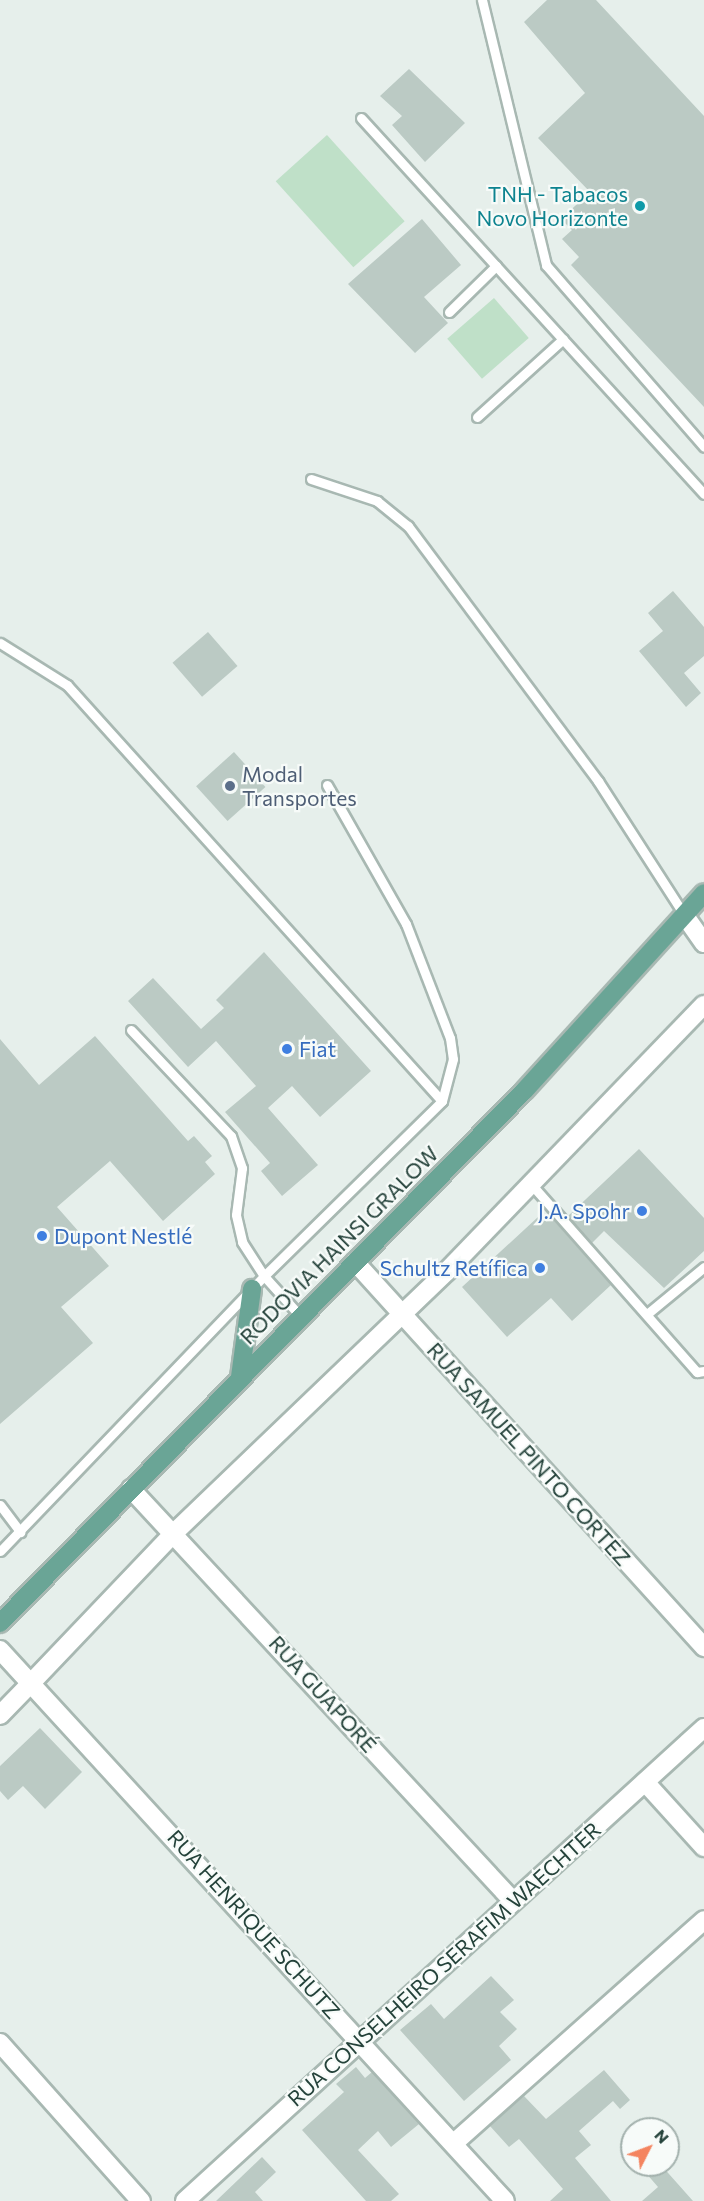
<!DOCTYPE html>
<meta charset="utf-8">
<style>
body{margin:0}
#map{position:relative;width:704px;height:2201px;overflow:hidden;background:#e6efeb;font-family:Commissioner,sans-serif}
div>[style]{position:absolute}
.green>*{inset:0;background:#bfe0c8;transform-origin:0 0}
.building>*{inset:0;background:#bbcac4;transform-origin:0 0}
.roads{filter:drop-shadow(2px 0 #a8b8b2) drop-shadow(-2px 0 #a8b8b2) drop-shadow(0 2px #a8b8b2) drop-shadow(0 -2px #a8b8b2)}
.service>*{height:9px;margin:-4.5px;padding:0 4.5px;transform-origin:4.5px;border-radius:4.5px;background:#fff}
.minor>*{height:18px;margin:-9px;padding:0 9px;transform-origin:9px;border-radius:9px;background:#fff}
.tertiary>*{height:18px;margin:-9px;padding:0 9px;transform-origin:9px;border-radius:9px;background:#fff}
.primary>*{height:18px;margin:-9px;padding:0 9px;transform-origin:9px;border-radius:9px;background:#6aa596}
.dots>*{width:16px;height:16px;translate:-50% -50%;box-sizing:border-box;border:3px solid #f7fbf9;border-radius:50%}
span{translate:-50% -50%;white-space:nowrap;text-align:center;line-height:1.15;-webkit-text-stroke:4.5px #f7fbf9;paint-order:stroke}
.culture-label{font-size:21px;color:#0d838f}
.right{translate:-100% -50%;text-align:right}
.service-label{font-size:21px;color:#4e5e75}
.left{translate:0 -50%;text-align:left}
.shop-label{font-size:21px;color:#366cbe}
.street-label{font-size:21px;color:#24423a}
.north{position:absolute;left:620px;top:2117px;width:60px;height:60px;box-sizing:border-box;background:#f7fbf9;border:2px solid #a3b1ad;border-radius:50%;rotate:48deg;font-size:16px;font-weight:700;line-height:24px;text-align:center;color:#24423a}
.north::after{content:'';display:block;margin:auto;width:21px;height:27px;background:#f4845f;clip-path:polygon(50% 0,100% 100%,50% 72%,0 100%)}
</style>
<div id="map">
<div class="green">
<i style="left:327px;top:135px;width:116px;height:69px;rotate:48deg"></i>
<i style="left:494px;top:298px;width:53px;height:62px;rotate:49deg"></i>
</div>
<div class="building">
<i style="clip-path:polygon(547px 0,596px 0,704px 116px,704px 407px,571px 265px,579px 257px,562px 239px,572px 230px,561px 219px,590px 192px,538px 138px,585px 93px,524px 22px)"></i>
<i style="clip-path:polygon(409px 69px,465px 123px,425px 162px,392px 125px,402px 116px,380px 96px)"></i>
<i style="clip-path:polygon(422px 219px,461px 265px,424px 297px,448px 323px,415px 353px,348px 284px)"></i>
<i style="clip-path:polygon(673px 591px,704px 627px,704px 656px,684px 673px,701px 693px,686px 707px,639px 651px,663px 631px,648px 613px)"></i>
<i style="left:208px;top:632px;width:45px;height:47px;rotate:49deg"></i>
<i style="left:234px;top:752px;width:47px;height:51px;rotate:48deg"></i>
<i style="clip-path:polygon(264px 952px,371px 1071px,320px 1117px,292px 1086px,268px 1108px,318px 1165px,282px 1196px,261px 1171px,270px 1163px,225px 1112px,256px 1086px,216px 1041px,188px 1067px,128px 1001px,153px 978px,201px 1029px,224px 1008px,216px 1000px)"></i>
<i style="clip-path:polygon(95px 1036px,188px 1141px,194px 1136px,212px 1156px,205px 1162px,215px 1174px,163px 1221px,110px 1161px,57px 1207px,109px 1266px,61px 1307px,93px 1343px,0 1424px,0 1039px,39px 1085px)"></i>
<i style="clip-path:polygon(639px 1149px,704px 1218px,704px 1251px,664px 1288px,604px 1231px,592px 1243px,568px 1216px)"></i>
<i style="clip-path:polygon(550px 1216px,611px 1285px,572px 1321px,551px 1298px,507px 1337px,462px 1287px,538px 1217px)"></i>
<i style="clip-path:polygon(40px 1728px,82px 1772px,45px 1809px,23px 1786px,8px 1800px,0 1791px,0 1766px)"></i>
<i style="clip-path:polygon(491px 1976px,514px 2000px,500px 2012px,517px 2029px,499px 2046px,511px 2060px,464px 2101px,400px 2030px,431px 2004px,444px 2019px)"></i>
<i style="clip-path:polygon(356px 2067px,365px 2078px,372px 2072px,419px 2124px,391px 2147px,378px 2131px,358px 2150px,399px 2194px,391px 2201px,366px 2201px,302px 2130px,344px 2092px,336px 2084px)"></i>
<i style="clip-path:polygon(604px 2070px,630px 2100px,620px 2109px,613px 2101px,579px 2131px,591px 2145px,575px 2158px,611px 2201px,550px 2201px,563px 2189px,519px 2139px,509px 2147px,490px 2126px,524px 2096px,546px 2119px)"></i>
<i style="clip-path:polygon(262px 2157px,276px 2172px,255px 2192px,263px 2201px,216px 2201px)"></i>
<i style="clip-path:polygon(639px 2165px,661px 2165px,693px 2201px,642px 2201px,658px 2187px)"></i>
</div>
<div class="roads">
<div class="service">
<i style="left:482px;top:0;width:273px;rotate:76.4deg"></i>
<i style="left:546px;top:265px;width:241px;rotate:49deg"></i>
<i style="left:361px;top:118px;width:509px;rotate:47.63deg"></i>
<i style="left:449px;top:312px;width:66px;rotate:-44.4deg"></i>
<i style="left:477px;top:417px;width:116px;rotate:-42.2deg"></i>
<i style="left:311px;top:479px;width:70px;rotate:18.4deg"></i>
<i style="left:377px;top:501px;width:40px;rotate:39deg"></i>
<i style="left:408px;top:526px;width:318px;rotate:53.3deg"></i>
<i style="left:598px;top:781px;width:161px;rotate:57.2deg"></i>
<i style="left:0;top:643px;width:79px;rotate:32.1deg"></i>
<i style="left:67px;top:685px;width:560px;rotate:47.97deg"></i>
<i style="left:442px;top:1101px;width:250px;rotate:135.5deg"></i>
<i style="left:264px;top:1276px;width:381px;rotate:133.8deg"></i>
<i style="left:327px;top:785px;width:160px;rotate:60.4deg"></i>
<i style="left:406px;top:924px;width:122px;rotate:68.9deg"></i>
<i style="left:450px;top:1038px;width:21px;rotate:82deg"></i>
<i style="left:453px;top:1059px;width:43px;rotate:104.7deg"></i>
<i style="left:131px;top:1030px;width:146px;rotate:46.7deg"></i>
<i style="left:231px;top:1136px;width:34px;rotate:71deg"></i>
<i style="left:242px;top:1168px;width:47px;rotate:97.3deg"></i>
<i style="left:236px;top:1215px;width:28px;rotate:77deg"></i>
<i style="left:242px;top:1242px;width:40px;rotate:57.1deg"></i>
<i style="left:264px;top:1276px;width:55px;rotate:47.9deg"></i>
<i style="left:531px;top:1184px;width:251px;rotate:48.6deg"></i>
<i style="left:697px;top:1372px;width:7px;rotate:-8deg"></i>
<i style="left:647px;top:1314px;width:74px;rotate:-39.5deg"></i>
<i style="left:0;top:1505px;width:34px;rotate:53deg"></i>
</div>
<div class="minor">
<i style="left:685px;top:916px;width:33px;rotate:55deg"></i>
<i style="left:355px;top:1262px;width:520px;rotate:47.81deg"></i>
<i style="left:131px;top:1489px;width:560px;rotate:47.17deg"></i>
<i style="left:0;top:1650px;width:747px;rotate:47.49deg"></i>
<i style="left:32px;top:1682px;width:207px;rotate:-46.4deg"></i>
<i style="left:175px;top:1532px;width:377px;rotate:-43.8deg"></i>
<i style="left:447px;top:1271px;width:370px;rotate:-46deg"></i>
<i style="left:645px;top:1782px;width:88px;rotate:47.8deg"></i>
<i style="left:0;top:2043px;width:212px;rotate:48.3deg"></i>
<i style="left:454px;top:2143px;width:335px;rotate:-41.7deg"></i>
<i style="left:185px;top:2201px;width:702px;rotate:-42.35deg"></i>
</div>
<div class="tertiary">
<i style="left:0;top:1715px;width:46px;rotate:-45.9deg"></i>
</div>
<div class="primary">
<i style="left:240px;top:1377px;width:89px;rotate:-82.2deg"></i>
<i style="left:0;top:1623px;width:748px;rotate:-45.43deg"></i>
<i style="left:525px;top:1090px;width:266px;rotate:-47.7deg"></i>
</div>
</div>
<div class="dots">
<i style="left:640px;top:206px;background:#0f9aa8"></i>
<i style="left:230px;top:786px;background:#5c6f8a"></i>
<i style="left:287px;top:1049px;background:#3f7fe0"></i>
<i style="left:642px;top:1211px;background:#3f7fe0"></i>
<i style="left:42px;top:1236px;background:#3f7fe0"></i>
<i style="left:540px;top:1268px;background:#3f7fe0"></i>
</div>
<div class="culture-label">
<span class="right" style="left:628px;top:206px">TNH - Tabacos<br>Novo Horizonte</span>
</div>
<div class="service-label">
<span class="left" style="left:242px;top:786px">Modal<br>Transportes</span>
</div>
<div class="shop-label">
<span class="left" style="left:299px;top:1049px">Fiat</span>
<span class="right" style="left:630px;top:1211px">J.A. Spohr</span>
<span class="left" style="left:54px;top:1236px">Dupont Nestlé</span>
<span class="right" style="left:528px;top:1268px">Schultz Retífica</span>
</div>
<div class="street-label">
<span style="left:339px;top:1245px;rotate:-45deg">RODOVIA HAINSI GRALOW</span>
<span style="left:529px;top:1454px;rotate:48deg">RUA SAMUEL PINTO CORTEZ</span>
<span style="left:323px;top:1694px;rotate:48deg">RUA GUAPORÉ</span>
<span style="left:254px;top:1924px;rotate:48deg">RUA HENRIQUE SCHUTZ</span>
<span style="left:444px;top:1964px;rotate:-42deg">RUA CONSELHEIRO SERAFIM WAECHTER</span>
</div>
<div class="north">N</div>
</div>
